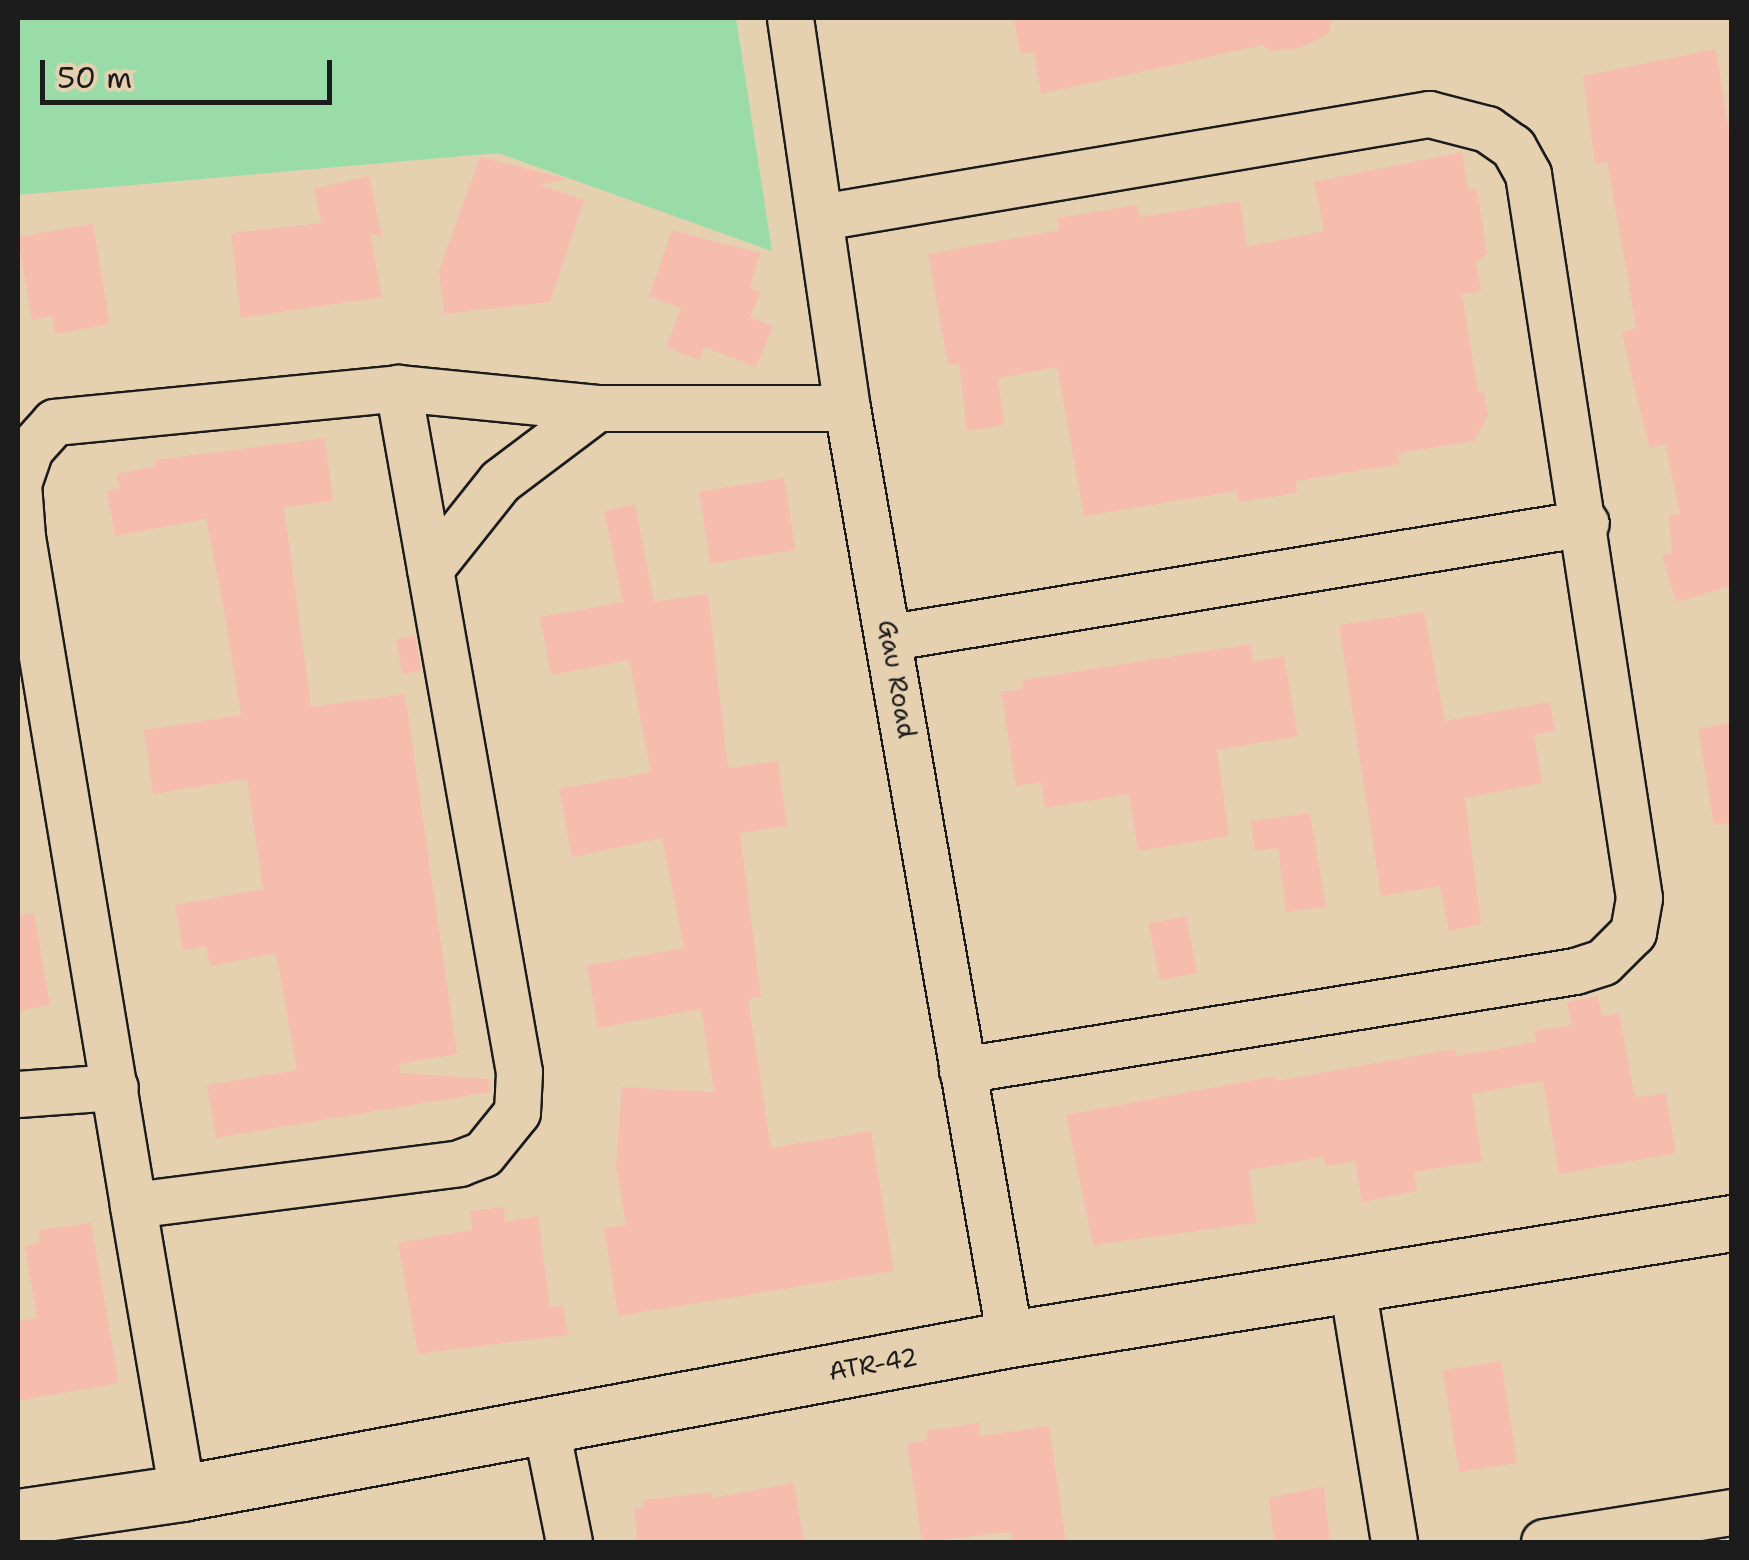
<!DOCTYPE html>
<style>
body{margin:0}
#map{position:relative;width:1749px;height:1560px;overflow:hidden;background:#e5d1af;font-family:"Shantell Sans",sans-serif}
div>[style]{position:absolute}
.green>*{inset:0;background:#9adca7}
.building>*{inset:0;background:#f6bcad;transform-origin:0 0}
.roads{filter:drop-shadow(2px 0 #1c1c1c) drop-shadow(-2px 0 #1c1c1c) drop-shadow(0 2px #1c1c1c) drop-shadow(0 -2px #1c1c1c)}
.street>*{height:45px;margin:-22.5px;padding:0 22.5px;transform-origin:22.5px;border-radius:22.5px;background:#e5d1af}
.secondary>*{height:55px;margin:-27.5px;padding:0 27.5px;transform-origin:27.5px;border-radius:27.5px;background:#e5d1af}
span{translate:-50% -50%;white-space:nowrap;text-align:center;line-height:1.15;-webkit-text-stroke:8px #e5d1af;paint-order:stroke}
.street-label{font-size:25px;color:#1c1c1c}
.frame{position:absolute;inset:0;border:20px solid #1c1c1c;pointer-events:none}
.scale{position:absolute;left:40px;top:60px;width:292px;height:45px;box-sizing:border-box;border:5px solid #1c1c1c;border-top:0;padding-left:12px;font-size:30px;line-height:35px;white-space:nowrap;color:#1c1c1c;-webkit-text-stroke:8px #e5d1af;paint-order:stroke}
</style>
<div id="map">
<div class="green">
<i style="clip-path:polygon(18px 18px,736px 18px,772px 251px,498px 153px,18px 195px)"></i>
</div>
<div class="building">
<i style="clip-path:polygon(1014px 18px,1331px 18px,1329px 33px,1300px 48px,1270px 51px,1263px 45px,1041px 94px,1034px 52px,1020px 54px)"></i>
<i style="clip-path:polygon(1716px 49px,1732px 152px,1732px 586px,1676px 602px,1662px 555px,1672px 553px,1669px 515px,1680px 514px,1665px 444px,1650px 448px,1634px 387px,1622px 332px,1636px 329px,1629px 285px,1607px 162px,1595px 164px,1583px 76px)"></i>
<i style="clip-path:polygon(1462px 152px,1468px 190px,1477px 189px,1487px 254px,1476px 262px,1481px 291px,1462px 294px,1478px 392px,1484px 392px,1488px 415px,1474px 441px,1398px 453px,1400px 464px,1296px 481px,1297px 493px,1239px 502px,1237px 491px,1084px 516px,1057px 367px,998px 378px,1004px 425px,967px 431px,959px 363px,948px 365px,928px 254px,1059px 230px,1057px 218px,1137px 205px,1139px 217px,1240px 201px,1247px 247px,1324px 231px,1314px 182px)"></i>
<i style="clip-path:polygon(480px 157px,567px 179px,539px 185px,584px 200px,550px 302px,444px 314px,439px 270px)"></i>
<i style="clip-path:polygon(369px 176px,382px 238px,370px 233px,382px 297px,241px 318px,231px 233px,321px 223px,314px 189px)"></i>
<i style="clip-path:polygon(93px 224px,110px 324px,55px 334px,52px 316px,32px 320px,18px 237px)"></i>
<i style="clip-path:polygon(672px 230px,760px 253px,750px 288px,760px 292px,750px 317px,773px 326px,756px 367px,704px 347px,699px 360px,666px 347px,681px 308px,649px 296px)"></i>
<i style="clip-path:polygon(325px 438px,333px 501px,284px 507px,311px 707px,405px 694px,457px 1054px,399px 1064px,400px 1073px,489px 1079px,490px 1092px,216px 1138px,207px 1085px,297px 1070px,276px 953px,210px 966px,206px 946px,183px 950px,175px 905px,263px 889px,247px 779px,153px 794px,144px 730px,241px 715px,225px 616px,206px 519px,115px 536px,107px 491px,120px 488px,117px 474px,155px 466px,154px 460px)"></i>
<i style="left:784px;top:478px;width:73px;height:86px;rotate:81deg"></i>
<i style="clip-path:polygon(635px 504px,654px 602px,708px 594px,728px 768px,778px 761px,787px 826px,740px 833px,761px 997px,748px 999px,771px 1148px,871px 1131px,894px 1271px,618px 1316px,604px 1228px,626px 1225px,616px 1166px,622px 1087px,714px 1092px,701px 1009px,598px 1028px,587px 966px,684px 948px,662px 838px,572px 857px,559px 789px,651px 772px,629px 660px,551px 675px,540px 617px,623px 602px,604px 511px)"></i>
<i style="clip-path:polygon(1424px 612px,1445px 721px,1550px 702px,1555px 731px,1534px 735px,1542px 783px,1465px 798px,1481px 924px,1449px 931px,1440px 886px,1381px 896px,1339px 625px)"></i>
<i style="left:415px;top:636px;width:35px;height:19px;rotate:80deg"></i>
<i style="clip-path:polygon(1250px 644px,1253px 662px,1284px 656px,1298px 736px,1217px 750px,1229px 836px,1138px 851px,1129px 794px,1045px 808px,1041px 782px,1016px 786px,1001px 692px,1022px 689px,1023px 680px)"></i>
<i style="clip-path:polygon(1732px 723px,1732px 823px,1714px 825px,1698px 729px)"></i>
<i style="clip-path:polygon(1310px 813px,1326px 907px,1286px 912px,1278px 848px,1255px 851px,1251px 821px)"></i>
<i style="clip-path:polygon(34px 913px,50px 1005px,18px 1011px,18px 915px)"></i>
<i style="left:1186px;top:916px;width:58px;height:38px;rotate:79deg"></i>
<i style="clip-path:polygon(1598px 996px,1602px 1016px,1619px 1013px,1635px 1098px,1666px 1093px,1676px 1153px,1559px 1174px,1543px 1081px,1472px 1094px,1482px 1161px,1414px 1172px,1417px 1191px,1362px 1202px,1355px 1161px,1326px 1166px,1324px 1157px,1249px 1170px,1256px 1223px,1093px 1245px,1066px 1115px,1275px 1076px,1276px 1081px,1454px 1049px,1457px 1056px,1536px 1042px,1534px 1031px,1571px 1025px,1567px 1002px)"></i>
<i style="clip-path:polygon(504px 1207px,505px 1222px,538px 1216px,550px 1307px,563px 1305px,568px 1335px,418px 1354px,398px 1243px,472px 1230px,470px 1211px)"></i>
<i style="clip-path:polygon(91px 1223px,119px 1383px,18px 1401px,18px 1321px,37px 1318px,25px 1246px,40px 1243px,38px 1230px)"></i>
<i style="left:1501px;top:1361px;width:103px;height:59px;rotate:81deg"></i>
<i style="clip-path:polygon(979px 1423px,980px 1436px,1049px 1426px,1066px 1542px,1012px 1542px,1010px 1532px,922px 1542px,907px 1443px,927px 1440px,926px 1431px)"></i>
<i style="clip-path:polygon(794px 1483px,804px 1542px,638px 1542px,634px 1508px,644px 1507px,643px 1500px,712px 1492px,712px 1498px)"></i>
<i style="clip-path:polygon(1324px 1486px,1330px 1542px,1274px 1542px,1269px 1498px)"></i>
</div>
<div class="roads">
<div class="street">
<i style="left:790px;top:18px;width:394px;rotate:81.7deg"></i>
<i style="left:847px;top:408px;width:945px;rotate:80.07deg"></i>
<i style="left:821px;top:217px;width:617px;rotate:-9.62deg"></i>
<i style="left:1429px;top:114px;width:60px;rotate:14.5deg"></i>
<i style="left:1487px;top:129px;width:32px;rotate:35deg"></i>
<i style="left:1513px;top:147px;width:31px;rotate:61deg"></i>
<i style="left:1528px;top:174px;width:732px;rotate:81.28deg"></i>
<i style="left:1639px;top:898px;width:35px;rotate:100deg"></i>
<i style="left:1633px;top:932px;width:42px;rotate:135deg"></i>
<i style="left:1603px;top:962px;width:29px;rotate:162deg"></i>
<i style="left:1575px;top:971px;width:621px;rotate:170.83deg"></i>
<i style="left:430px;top:569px;width:112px;rotate:-51.5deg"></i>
<i style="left:500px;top:481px;width:121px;rotate:-37deg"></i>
<i style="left:891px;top:637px;width:704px;rotate:-9.32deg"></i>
<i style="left:18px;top:1094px;width:97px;rotate:-4.1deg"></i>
<i style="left:133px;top:1205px;width:677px;rotate:-99.43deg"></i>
<i style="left:22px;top:537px;width:53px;rotate:-94.3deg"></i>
<i style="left:18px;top:484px;width:37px;rotate:-71deg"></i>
<i style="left:30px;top:449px;width:36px;rotate:-48deg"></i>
<i style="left:54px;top:422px;width:346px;rotate:-5.6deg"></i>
<i style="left:398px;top:388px;width:200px;rotate:5.7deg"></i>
<i style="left:597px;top:408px;width:250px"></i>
<i style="left:1352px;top:1285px;width:260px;rotate:80.7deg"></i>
<i style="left:545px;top:1423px;width:121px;rotate:78.6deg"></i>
<i style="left:182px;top:1493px;width:292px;rotate:-99.7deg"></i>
<i style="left:133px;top:1205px;width:329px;rotate:-7.3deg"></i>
<i style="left:459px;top:1163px;width:26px;rotate:-21deg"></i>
<i style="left:483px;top:1154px;width:54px;rotate:-51deg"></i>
<i style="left:517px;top:1112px;width:40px;rotate:-87.1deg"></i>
<i style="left:519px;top:1072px;width:695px;rotate:-100.03deg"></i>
<i style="left:1544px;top:1542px;width:190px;rotate:-9.1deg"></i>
</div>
<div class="secondary">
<i style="left:18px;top:1517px;width:166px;rotate:-8.3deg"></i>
<i style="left:182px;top:1493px;width:842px;rotate:-10.54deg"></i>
<i style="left:1010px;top:1339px;width:731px;rotate:-9.13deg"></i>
</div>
</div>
<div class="street-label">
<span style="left:897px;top:679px;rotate:80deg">Gau Road</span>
<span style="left:873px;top:1364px;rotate:-10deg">ATR-42</span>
</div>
<div class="frame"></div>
<div class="scale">50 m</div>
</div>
